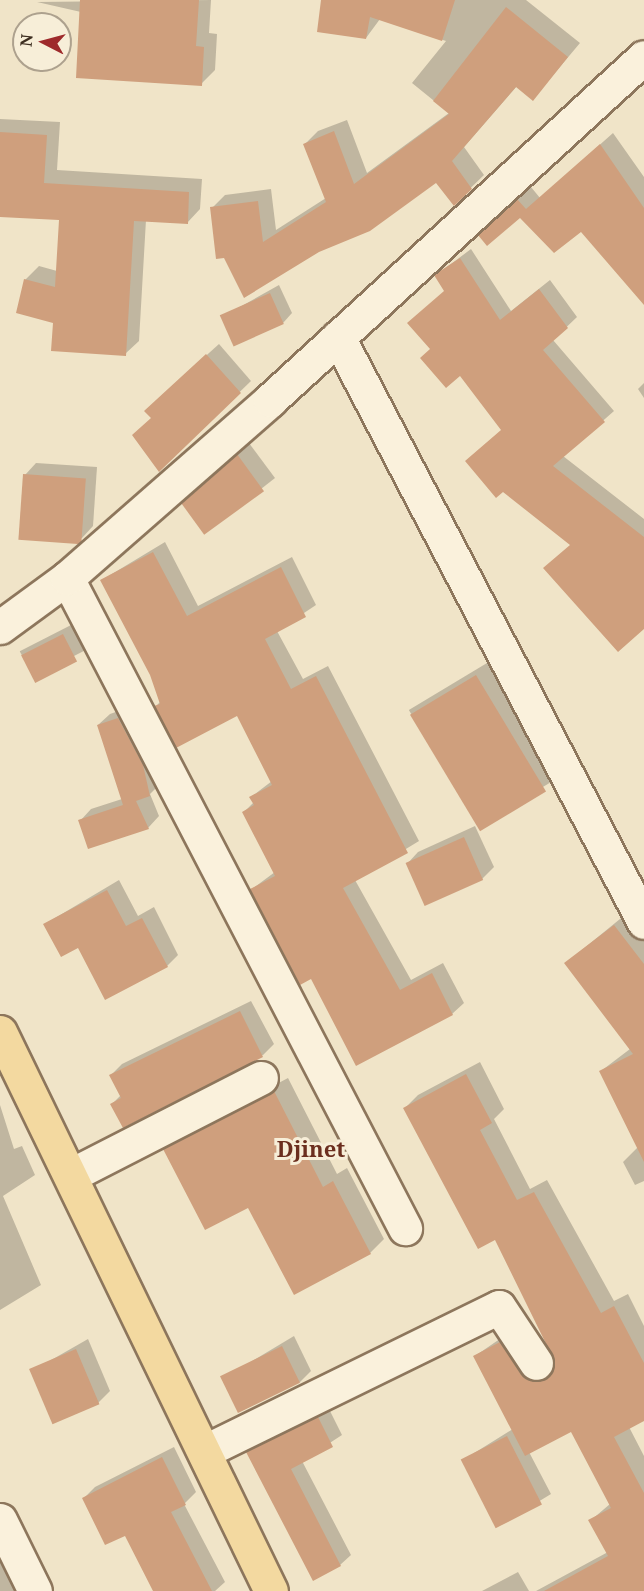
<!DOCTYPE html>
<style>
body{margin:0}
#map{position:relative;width:644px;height:1591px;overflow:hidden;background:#f0e4c8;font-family:"Noto Serif",serif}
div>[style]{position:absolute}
.shadow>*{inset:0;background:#0003;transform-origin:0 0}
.building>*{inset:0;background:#cf9f7d;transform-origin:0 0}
.roads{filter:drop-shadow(2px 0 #8d765c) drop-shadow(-2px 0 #8d765c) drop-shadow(0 2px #8d765c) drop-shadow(0 -2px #8d765c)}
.minor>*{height:33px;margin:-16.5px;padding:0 16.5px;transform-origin:16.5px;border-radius:16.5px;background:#faf1dc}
.major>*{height:33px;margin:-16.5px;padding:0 16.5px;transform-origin:16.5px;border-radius:16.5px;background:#f3d9a0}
span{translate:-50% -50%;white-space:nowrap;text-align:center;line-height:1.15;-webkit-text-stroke:6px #f7eed8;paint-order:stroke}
.district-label{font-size:22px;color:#6b2e1e;font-weight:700}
.north{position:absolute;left:12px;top:12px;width:60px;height:60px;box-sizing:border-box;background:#f7eed8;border:2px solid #ada18e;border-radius:50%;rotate:276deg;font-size:16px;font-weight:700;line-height:24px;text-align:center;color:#3d2e20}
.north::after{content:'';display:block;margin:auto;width:21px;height:27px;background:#9e2a2b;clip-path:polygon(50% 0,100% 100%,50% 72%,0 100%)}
</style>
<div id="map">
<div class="shadow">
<i style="clip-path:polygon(211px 0,209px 33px,217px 34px,215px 70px,201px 84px,81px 12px,37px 2px)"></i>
<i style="clip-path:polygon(323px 0,526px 0,580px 43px,533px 99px,517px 86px,464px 147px,484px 175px,454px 204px,436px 181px,244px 296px,212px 208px,225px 195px,271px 189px,276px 230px,326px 198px,305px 144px,318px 131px,347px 120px,367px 173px,449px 113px,412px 83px,446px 41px,380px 19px,366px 38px)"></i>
<i style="clip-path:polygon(0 119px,60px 122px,57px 170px,202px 179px,200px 209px,187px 223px,146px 220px,139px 341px,125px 354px,54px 321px,25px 280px,39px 266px,57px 271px,60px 219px,0 216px)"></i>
<i style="clip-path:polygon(613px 133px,644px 177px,644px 300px,581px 230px,520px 216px,493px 222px,531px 187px,540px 198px)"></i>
<i style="clip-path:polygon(471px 249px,511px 311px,550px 280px,577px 317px,553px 340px,614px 411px,563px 456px,644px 519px,644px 627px,571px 544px,467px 461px,502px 430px,461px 374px,432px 348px,445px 291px,435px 276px)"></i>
<i style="clip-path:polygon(279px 285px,292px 313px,283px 323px,222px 317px)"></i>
<i style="clip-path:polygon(219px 344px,251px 381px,159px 470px,152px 418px,158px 399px)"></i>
<i style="clip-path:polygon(644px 383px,644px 398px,638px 389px)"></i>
<i style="clip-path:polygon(249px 443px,275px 478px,205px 533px,195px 491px)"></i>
<i style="clip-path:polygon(36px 463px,97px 467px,93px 526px,82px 538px,22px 538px,25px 475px)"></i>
<i style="clip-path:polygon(165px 542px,198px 606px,292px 557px,316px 605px,277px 631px,303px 679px,328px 666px,419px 841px,355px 880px,411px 980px,443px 963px,464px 1003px,452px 1014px,312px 977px,252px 889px,275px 872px,244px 812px,254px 802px,251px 797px,272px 781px,238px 714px,156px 706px,161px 701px,151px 674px,102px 580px)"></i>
<i style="left:75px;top:623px;width:29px;height:62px;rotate:63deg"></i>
<i style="left:492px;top:660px;width:135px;height:97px;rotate:59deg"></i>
<i style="clip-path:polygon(130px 707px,161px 783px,150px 794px,159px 816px,148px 828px,80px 821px,91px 809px,122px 799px,98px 725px,110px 714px)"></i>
<i style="clip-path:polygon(475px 826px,494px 867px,482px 879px,407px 864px,418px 852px)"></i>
<i style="clip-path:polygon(119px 880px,138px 916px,154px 907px,178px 955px,167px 966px,79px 946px,45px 924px)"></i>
<i style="clip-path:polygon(631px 910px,644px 927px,644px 1181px,635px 1185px,623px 1162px,638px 1147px,601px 1071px,630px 1049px,566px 963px)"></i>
<i style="clip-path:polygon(251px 1001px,274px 1044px,263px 1055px,123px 1126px,112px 1104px,121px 1095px,111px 1075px,122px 1064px)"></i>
<i style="clip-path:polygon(480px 1062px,504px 1109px,494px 1119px,530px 1189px,547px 1180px,614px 1301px,628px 1294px,644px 1326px,644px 1419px,629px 1427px,644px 1456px,644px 1591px,536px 1591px,608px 1552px,590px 1521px,610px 1504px,572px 1430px,529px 1452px,551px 1494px,497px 1527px,463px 1460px,513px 1429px,475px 1356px,513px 1330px,540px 1367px,556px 1361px,496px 1238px,405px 1108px,418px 1095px)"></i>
<i style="clip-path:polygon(288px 1078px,337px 1174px,347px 1168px,384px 1239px,370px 1253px,248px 1206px,165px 1150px,178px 1136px)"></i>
<i style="clip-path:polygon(0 1105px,14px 1149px,22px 1146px,35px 1175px,3px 1196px,41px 1285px,0 1310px)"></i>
<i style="clip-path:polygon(294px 1336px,311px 1371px,300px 1382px,239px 1412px,222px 1379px)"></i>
<i style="clip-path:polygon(88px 1339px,110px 1391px,98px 1403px,32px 1371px)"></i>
<i style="clip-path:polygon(328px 1407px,342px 1435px,302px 1461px,351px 1555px,340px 1565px,248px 1452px)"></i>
<i style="clip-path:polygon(174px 1447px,196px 1492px,184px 1504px,225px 1582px,215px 1591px,155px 1591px,125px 1534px,84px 1498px,95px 1487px)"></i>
<i style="clip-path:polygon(11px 1556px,21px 1591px,0 1591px,0 1560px)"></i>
<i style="clip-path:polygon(518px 1572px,529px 1591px,482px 1591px)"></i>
</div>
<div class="building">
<i style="clip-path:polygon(80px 0,199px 0,196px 46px,204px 47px,202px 86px,76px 78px)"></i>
<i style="clip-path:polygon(321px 0,455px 0,442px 41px,370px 17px,366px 39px,317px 32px)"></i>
<i style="clip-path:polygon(506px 7px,568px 57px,533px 101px,516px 87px,452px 161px,472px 189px,454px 206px,436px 183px,370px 231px,319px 252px,244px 298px,224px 258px,216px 259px,210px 207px,258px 201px,263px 242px,326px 202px,303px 144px,334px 131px,354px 184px,449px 114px,433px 101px)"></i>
<i style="clip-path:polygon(0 132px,47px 135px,44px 183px,189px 192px,188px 224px,134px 221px,126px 356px,51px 351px,53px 323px,16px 313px,24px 279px,55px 287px,59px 220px,0 217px)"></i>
<i style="clip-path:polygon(600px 144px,644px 208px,644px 305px,581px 232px,554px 253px,520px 218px,487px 246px,478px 235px,517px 199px,526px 209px)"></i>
<i style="clip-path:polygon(460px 258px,500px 320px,539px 289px,568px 328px,543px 350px,605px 422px,553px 466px,644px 537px,644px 629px,618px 652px,543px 568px,570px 545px,503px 492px,496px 498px,465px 461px,501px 430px,460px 376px,446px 388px,420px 358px,430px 349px,407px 323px,444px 291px,434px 275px)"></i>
<i style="left:270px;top:293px;width:34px;height:55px;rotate:66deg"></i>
<i style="clip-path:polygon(206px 354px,241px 393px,159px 472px,132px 435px,151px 418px,144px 411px)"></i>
<i style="left:237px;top:454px;width:46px;height:74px;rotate:54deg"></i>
<i style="left:23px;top:474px;width:63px;height:66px;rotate:4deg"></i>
<i style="clip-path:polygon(153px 552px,187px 616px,281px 567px,306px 617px,265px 639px,291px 689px,316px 676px,408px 853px,343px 888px,400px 990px,432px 973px,453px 1015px,356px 1066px,311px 979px,300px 985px,250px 889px,275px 876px,242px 812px,254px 805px,249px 797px,272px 785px,237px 716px,176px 748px,154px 706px,160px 704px,150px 675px,100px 580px)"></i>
<i style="left:63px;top:634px;width:31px;height:47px;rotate:63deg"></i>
<i style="left:476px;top:675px;width:136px;height:77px;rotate:59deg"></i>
<i style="clip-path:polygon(118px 718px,143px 765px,150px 796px,136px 801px,149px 829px,88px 849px,78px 820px,123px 805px,97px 725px)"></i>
<i style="left:464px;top:837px;width:47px;height:64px;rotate:66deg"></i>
<i style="clip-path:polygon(107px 890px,126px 926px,142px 918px,168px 967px,105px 1000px,78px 948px,61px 957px,43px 924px)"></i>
<i style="clip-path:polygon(614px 925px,644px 964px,644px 1162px,599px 1071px,633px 1054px,564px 963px)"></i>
<i style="clip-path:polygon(240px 1011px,263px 1057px,123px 1128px,110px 1104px,121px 1098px,109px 1075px)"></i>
<i style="clip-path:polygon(466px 1074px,492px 1123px,480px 1130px,517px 1200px,534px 1192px,601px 1313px,614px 1306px,644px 1363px,644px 1421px,614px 1437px,644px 1493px,644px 1591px,544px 1591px,608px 1556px,588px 1520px,611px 1508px,571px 1432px,525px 1456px,473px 1356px,500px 1342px,521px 1374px,537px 1382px,547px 1378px,555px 1362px,495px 1240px,478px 1249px,403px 1108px)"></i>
<i style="clip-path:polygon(274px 1091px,323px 1187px,333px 1181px,371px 1254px,294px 1295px,248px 1208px,205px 1230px,163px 1149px)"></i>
<i style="left:282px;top:1346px;width:41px;height:69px;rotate:64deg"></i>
<i style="left:76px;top:1349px;width:60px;height:51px;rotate:67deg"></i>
<i style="clip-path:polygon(318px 1417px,333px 1447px,291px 1469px,341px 1566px,313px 1581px,246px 1452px)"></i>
<i style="left:507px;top:1436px;width:77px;height:52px;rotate:63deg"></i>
<i style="clip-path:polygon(162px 1457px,186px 1505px,171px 1512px,212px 1591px,153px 1591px,125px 1536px,105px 1545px,82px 1498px)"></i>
</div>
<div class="roads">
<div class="minor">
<i style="left:338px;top:337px;width:660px;rotate:62.39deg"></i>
<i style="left:67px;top:578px;width:733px;rotate:62.53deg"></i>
<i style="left:0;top:627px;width:83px;rotate:-36.2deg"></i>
<i style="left:67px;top:578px;width:270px;rotate:-41.2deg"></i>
<i style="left:270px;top:400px;width:507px;rotate:-42.52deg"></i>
<i style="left:73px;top:1174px;width:211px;rotate:-27.1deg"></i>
<i style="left:205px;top:1451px;width:327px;rotate:-26.1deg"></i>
<i style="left:499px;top:1307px;width:67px;rotate:56.5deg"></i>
<i style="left:0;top:1520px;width:79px;rotate:63.8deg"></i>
</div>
<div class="major">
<i style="left:0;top:1032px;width:621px;rotate:64.14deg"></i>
</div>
</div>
<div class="district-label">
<span style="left:311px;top:1149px">Djinet</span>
</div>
<div class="north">N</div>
</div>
